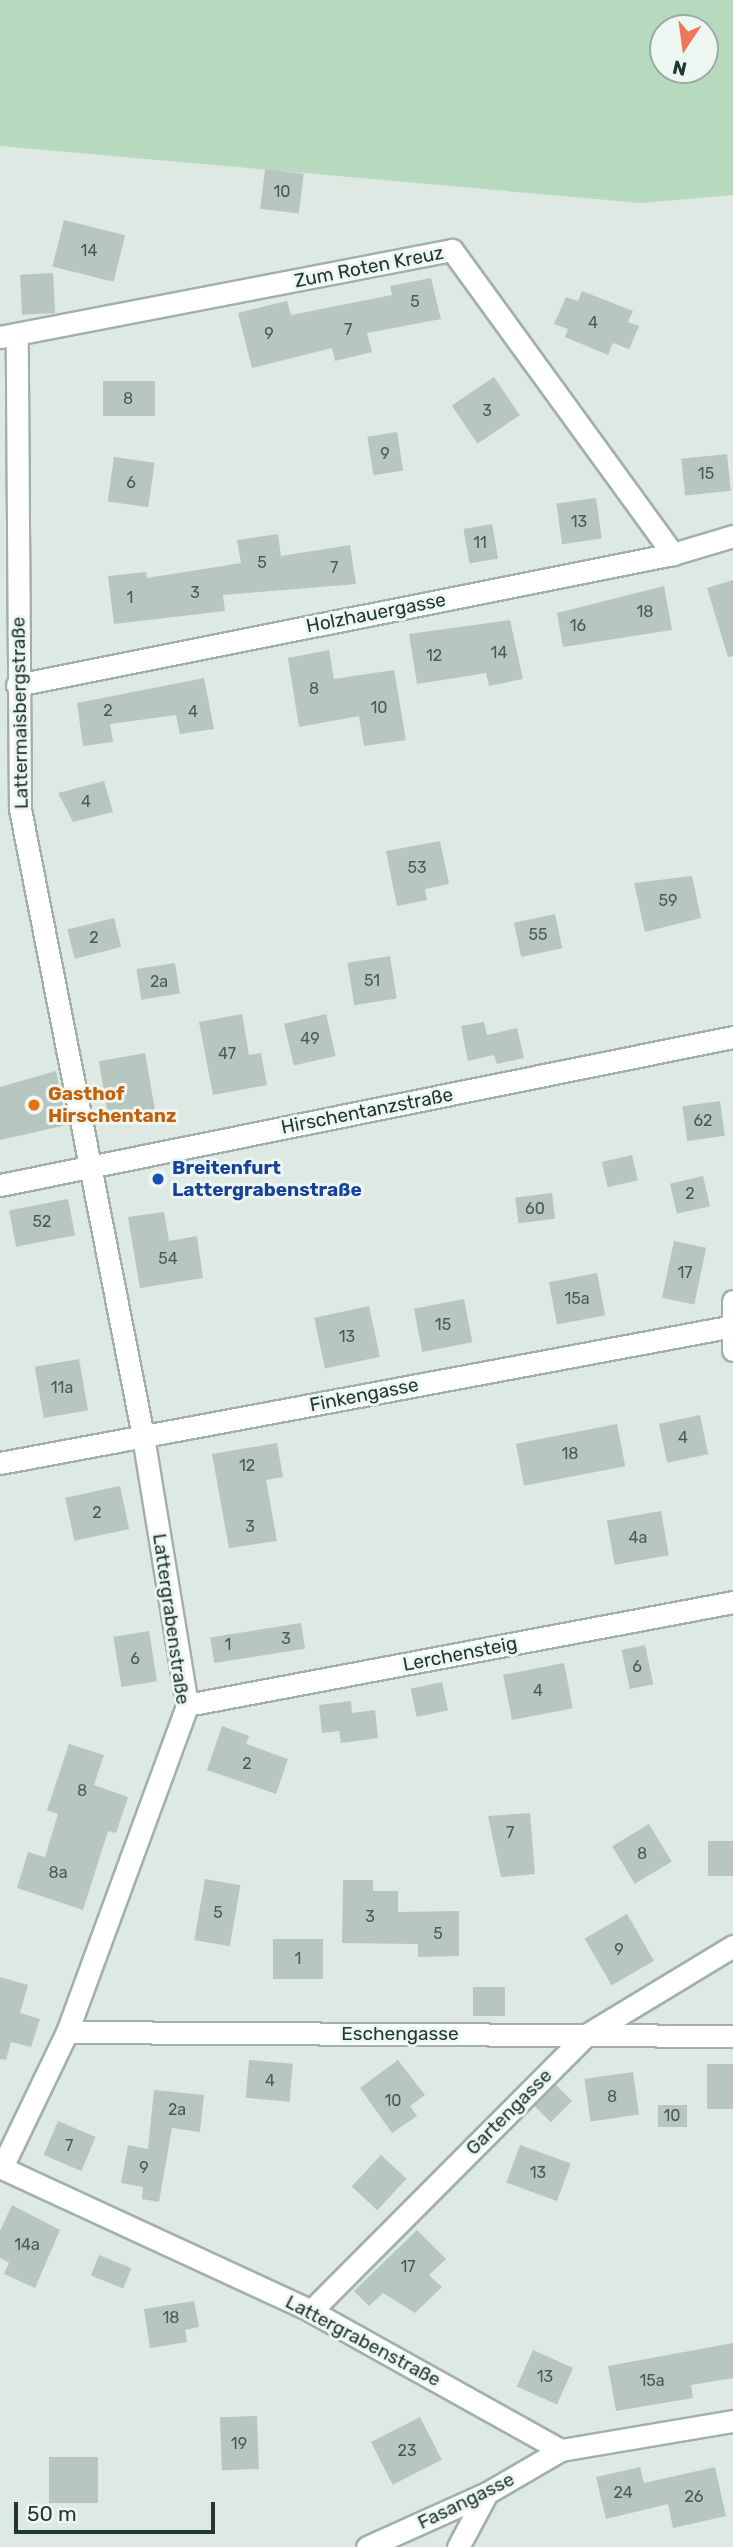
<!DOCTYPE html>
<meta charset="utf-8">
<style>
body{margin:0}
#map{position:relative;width:733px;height:2547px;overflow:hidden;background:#dee9e4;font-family:Rubik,sans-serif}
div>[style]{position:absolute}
.green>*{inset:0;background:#b7dabf}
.building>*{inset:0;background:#b7c6bf;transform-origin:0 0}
.roads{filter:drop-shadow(2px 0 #a1b0aa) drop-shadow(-2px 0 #a1b0aa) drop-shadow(0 2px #a1b0aa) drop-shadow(0 -2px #a1b0aa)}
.minor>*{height:21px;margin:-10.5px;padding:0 10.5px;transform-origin:10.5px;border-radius:10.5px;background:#fff}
.dots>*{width:19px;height:19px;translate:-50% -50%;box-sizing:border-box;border:4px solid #eef6f2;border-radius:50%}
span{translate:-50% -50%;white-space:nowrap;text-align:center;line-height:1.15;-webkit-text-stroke:6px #eef6f2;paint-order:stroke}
.number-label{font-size:16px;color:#465c54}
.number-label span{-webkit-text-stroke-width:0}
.street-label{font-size:19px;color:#203830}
.food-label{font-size:19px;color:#c56008;font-weight:700}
.left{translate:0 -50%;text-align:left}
.transit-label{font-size:19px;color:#164399;font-weight:700}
.north{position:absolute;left:649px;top:14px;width:70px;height:70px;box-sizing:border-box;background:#eef6f2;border:2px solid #9caaa4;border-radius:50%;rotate:193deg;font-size:19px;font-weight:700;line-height:28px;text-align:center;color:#203830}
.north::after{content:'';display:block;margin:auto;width:24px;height:32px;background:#ec7759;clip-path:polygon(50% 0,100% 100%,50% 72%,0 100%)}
.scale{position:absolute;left:14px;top:2502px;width:201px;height:32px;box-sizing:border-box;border:4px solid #203830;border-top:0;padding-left:9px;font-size:21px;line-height:24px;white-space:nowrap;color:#203830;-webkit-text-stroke:5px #eef6f2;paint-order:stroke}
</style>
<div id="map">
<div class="green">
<i style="clip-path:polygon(evenodd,0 0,733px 0,733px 195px,641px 203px,0 146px,0 0,663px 28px,705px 28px,705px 70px,663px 70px,663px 28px)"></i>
</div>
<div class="building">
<i style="left:265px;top:169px;width:39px;height:40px;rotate:7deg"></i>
<i style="left:64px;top:220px;width:63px;height:48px;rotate:14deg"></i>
<i style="left:53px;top:273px;width:40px;height:33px;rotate:87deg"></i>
<i style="clip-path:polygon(431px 278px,441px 319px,367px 333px,372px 352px,335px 361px,332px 348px,252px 368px,238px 313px,287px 301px,291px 315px,392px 295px,390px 286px)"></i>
<i style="clip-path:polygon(582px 291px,633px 311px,628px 322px,639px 326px,629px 349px,613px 343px,608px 355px,565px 337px,568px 329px,554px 324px,566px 297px,578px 301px)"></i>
<i style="left:494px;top:377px;width:46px;height:51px;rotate:56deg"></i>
<i style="left:103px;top:381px;width:52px;height:35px"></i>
<i style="left:397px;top:432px;width:39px;height:30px;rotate:81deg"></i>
<i style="left:727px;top:454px;width:37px;height:46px;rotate:84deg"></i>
<i style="left:114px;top:457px;width:41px;height:45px;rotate:8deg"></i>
<i style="left:596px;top:498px;width:41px;height:40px;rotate:82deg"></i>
<i style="left:492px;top:524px;width:35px;height:29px;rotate:80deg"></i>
<i style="clip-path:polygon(278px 534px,281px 556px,350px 545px,356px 584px,223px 595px,225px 611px,114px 624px,108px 576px,146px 572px,147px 578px,241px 563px,237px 540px)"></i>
<i style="clip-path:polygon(733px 580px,733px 656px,728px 657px,707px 588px)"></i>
<i style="clip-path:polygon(664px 586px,672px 630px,563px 647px,557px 613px)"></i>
<i style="clip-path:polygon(510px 620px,523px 679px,489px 686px,486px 673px,417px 684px,409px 634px)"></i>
<i style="clip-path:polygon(329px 650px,334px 679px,394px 670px,406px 740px,364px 746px,359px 716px,299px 727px,288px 658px)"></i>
<i style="clip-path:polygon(204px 678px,214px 729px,180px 734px,176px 715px,110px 724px,113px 742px,83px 746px,77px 703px)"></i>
<i style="clip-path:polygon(104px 781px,113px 812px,73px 822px,58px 793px)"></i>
<i style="clip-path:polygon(440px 841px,449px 884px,425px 889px,427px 900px,397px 906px,386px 851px)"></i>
<i style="clip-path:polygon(692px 876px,701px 918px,645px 932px,634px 883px)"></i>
<i style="left:555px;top:914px;width:35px;height:42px;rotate:78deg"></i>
<i style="left:114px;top:918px;width:30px;height:48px;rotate:76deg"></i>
<i style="left:390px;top:956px;width:43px;height:43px;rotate:81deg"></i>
<i style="left:175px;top:963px;width:31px;height:39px;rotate:81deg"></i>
<i style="clip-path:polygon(242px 1014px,249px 1055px,261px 1053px,267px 1085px,213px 1095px,199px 1022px)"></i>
<i style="left:326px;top:1014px;width:43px;height:43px;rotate:77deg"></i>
<i style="clip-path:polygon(484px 1022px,487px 1035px,517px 1028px,524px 1058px,497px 1064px,494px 1055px,468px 1061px,461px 1026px)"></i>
<i style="left:145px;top:1053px;width:57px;height:47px;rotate:80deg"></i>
<i style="clip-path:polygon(56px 1071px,67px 1125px,0 1140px,0 1087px)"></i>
<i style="left:720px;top:1101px;width:35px;height:38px;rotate:82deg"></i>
<i style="left:632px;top:1155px;width:26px;height:31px;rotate:77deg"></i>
<i style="left:703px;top:1176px;width:31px;height:34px;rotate:77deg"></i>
<i style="left:552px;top:1193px;width:26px;height:37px;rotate:83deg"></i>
<i style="left:68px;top:1199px;width:37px;height:60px;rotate:79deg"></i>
<i style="clip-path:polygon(164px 1212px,169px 1241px,197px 1236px,203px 1278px,140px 1288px,128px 1217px)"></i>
<i style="left:674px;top:1241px;width:33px;height:58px;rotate:12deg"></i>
<i style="left:597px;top:1273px;width:43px;height:49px;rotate:79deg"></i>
<i style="left:464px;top:1299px;width:44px;height:51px;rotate:79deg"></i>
<i style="left:369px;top:1306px;width:52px;height:56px;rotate:78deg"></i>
<i style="left:79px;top:1359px;width:52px;height:45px;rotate:80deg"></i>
<i style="left:700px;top:1415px;width:40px;height:42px;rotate:78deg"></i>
<i style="left:617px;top:1424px;width:43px;height:103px;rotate:79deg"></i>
<i style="clip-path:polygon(277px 1443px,283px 1477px,266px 1480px,277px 1541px,229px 1548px,212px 1454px)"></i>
<i style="left:120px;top:1486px;width:44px;height:56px;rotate:78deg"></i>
<i style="left:661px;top:1511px;width:45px;height:55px;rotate:80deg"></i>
<i style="left:301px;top:1623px;width:26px;height:92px;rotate:81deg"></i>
<i style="left:149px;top:1631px;width:51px;height:36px;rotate:81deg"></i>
<i style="left:645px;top:1645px;width:40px;height:24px;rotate:78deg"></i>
<i style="left:564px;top:1663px;width:46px;height:62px;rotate:79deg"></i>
<i style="left:442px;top:1682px;width:29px;height:32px;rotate:78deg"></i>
<i style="clip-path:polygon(351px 1701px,352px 1713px,375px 1710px,378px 1738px,341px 1743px,339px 1731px,322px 1733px,319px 1705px)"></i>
<i style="clip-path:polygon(222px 1726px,249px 1736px,246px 1744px,288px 1759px,276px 1794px,207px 1770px)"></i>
<i style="clip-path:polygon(69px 1744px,104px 1755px,94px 1785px,128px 1797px,116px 1833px,108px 1831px,83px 1910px,17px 1888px,28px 1852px,45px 1857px,58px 1814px,47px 1810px)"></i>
<i style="clip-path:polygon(530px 1813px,535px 1874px,501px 1877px,488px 1816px)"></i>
<i style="left:649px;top:1824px;width:44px;height:43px;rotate:59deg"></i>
<i style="left:733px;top:1841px;width:35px;height:25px;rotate:90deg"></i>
<i style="left:205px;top:1879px;width:36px;height:62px;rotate:10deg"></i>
<i style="clip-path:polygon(343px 1880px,373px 1880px,373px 1891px,398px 1891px,398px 1912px,459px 1911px,459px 1956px,418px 1957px,418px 1944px,342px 1943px)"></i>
<i style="left:627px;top:1914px;width:54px;height:49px;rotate:60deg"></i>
<i style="left:323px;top:1939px;width:40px;height:50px;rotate:90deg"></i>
<i style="clip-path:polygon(0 1977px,28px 1985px,20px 2013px,40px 2019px,31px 2047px,11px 2042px,6px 2060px,0 2059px)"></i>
<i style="left:473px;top:1987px;width:32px;height:29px"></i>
<i style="left:249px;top:2060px;width:44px;height:38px;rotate:5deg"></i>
<i style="clip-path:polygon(398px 2060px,425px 2095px,410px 2106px,417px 2116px,392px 2133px,360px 2088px)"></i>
<i style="left:707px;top:2064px;width:26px;height:45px"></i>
<i style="left:633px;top:2072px;width:43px;height:49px;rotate:82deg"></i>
<i style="left:555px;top:2084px;width:24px;height:30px;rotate:45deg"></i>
<i style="clip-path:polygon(154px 2090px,204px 2095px,200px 2132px,172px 2128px,159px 2202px,142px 2199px,143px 2187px,121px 2183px,128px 2145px,148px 2149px)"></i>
<i style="left:658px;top:2105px;width:29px;height:22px"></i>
<i style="left:58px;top:2121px;width:41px;height:37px;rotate:23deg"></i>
<i style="left:520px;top:2145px;width:54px;height:40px;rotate:20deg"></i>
<i style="left:381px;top:2155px;width:35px;height:43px;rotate:43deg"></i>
<i style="clip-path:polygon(12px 2205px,60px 2230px,35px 2288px,4px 2274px,9px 2263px,0 2258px,0 2231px)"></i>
<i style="clip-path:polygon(417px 2230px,446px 2259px,429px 2275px,442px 2287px,415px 2313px,383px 2293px,369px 2306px,354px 2291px)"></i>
<i style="left:99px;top:2255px;width:35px;height:22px;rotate:22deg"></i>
<i style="clip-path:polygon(194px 2301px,199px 2327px,185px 2330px,187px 2342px,150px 2348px,144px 2309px)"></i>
<i style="clip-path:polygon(733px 2343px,733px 2378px,691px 2385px,693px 2398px,616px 2411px,608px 2366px)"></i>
<i style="left:533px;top:2350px;width:44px;height:40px;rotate:24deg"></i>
<i style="left:257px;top:2416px;width:53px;height:37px;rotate:88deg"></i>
<i style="left:420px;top:2417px;width:48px;height:55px;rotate:63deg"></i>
<i style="left:49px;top:2457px;width:49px;height:46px"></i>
<i style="clip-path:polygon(640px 2467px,644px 2483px,715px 2467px,726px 2516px,673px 2528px,668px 2504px,606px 2519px,596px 2477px)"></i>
</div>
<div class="roads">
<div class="minor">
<i style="left:0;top:337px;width:460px;rotate:-10.9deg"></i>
<i style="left:452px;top:250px;width:376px;rotate:54deg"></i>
<i style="left:17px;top:685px;width:669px;rotate:-11.29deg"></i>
<i style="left:673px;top:554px;width:63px;rotate:-16.7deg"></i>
<i style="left:0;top:1185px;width:748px;rotate:-11.42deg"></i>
<i style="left:733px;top:1301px;width:49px;rotate:90deg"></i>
<i style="left:0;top:1463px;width:741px;rotate:-10.58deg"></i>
<i style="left:187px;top:1705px;width:556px;rotate:-10.68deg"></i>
<i style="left:67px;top:2032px;width:666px;rotate:0.34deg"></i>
<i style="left:0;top:2167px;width:343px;rotate:24.8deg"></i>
<i style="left:311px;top:2311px;width:286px;rotate:29.1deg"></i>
<i style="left:561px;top:2450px;width:174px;rotate:-9.6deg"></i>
<i style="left:2px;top:2167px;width:150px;rotate:-64.3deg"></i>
<i style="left:67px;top:2032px;width:348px;rotate:-69.8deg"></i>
<i style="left:187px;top:1705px;width:273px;rotate:-99.3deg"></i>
<i style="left:143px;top:1436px;width:639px;rotate:-101.1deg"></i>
<i style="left:20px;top:809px;width:472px;rotate:-90.4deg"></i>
<i style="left:311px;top:2311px;width:390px;rotate:-45.1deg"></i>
<i style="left:586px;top:2035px;width:172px;rotate:-31.2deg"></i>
<i style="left:367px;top:2547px;width:132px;rotate:-24.2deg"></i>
<i style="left:487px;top:2493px;width:86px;rotate:-30.2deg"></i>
<i style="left:458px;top:2547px;width:61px;rotate:-61.8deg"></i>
</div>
</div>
<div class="dots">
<i style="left:34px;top:1105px;background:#e8710a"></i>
<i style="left:158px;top:1179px;background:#1a4fb4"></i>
</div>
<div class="number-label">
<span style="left:282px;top:192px">10</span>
<span style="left:89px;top:251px">14</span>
<span style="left:415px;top:302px">5</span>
<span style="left:593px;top:323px">4</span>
<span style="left:348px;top:330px">7</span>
<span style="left:269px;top:334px">9</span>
<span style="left:128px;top:399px">8</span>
<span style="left:487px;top:411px">3</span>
<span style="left:385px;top:454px">9</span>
<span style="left:706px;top:474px">15</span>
<span style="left:131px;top:483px">6</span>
<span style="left:579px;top:522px">13</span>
<span style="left:480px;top:543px">11</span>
<span style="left:262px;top:563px">5</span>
<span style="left:334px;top:568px">7</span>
<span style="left:195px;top:593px">3</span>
<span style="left:130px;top:598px">1</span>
<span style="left:645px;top:612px">18</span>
<span style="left:578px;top:626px">16</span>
<span style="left:499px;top:653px">14</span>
<span style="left:434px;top:656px">12</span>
<span style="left:314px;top:689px">8</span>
<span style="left:379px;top:708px">10</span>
<span style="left:108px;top:711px">2</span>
<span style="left:193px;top:712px">4</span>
<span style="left:86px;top:802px">4</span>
<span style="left:417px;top:868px">53</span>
<span style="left:668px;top:901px">59</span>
<span style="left:538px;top:935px">55</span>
<span style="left:94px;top:938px">2</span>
<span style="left:372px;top:981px">51</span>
<span style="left:159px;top:982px">2a</span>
<span style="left:310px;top:1039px">49</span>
<span style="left:227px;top:1054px">47</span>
<span style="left:703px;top:1121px">62</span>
<span style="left:690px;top:1194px">2</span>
<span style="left:535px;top:1209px">60</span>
<span style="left:42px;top:1222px">52</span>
<span style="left:168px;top:1259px">54</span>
<span style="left:685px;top:1273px">17</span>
<span style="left:577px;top:1299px">15a</span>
<span style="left:443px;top:1325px">15</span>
<span style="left:347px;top:1337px">13</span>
<span style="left:62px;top:1388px">11a</span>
<span style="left:683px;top:1438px">4</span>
<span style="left:570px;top:1454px">18</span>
<span style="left:247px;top:1466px">12</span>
<span style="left:97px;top:1513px">2</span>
<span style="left:250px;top:1527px">3</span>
<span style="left:638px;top:1538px">4a</span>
<span style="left:286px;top:1639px">3</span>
<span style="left:228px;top:1645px">1</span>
<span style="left:135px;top:1659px">6</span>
<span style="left:637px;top:1667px">6</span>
<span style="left:538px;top:1691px">4</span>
<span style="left:247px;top:1764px">2</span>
<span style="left:82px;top:1791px">8</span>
<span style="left:510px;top:1833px">7</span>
<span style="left:642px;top:1854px">8</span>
<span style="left:58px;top:1873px">8a</span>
<span style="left:218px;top:1913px">5</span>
<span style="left:370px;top:1917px">3</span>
<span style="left:438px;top:1934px">5</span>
<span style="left:619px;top:1950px">9</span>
<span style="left:298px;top:1959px">1</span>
<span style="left:270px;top:2081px">4</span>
<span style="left:612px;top:2097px">8</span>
<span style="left:393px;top:2101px">10</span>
<span style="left:177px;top:2110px">2a</span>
<span style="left:672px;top:2116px">10</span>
<span style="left:69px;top:2146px">7</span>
<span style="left:144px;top:2168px">9</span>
<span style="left:538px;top:2173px">13</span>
<span style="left:27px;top:2245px">14a</span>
<span style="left:408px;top:2267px">17</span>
<span style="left:171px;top:2318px">18</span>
<span style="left:545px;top:2377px">13</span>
<span style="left:652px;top:2381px">15a</span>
<span style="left:239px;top:2444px">19</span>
<span style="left:407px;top:2451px">23</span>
<span style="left:623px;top:2493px">24</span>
<span style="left:694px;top:2497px">26</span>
</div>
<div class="street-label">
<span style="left:369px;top:267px;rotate:-11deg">Zum Roten Kreuz</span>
<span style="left:376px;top:613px;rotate:-11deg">Holzhauergasse</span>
<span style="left:20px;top:713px;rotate:-91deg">Lattermaisbergstraße</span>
<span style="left:367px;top:1111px;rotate:-11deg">Hirschentanzstraße</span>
<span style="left:364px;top:1395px;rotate:-11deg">Finkengasse</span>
<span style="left:171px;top:1619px;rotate:82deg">Lattergrabenstraße</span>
<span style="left:460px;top:1654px;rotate:-11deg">Lerchensteig</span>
<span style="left:400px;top:2034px">Eschengasse</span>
<span style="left:509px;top:2112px;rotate:-45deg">Gartengasse</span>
<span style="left:363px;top:2341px;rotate:28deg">Lattergrabenstraße</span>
<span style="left:466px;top:2501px;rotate:-26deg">Fasangasse</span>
</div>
<div class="food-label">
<span class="left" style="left:48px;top:1105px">Gasthof<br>Hirschentanz</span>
</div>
<div class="transit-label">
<span class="left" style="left:172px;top:1179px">Breitenfurt<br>Lattergrabenstraße</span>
</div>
<div class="north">N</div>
<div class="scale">50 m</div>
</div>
